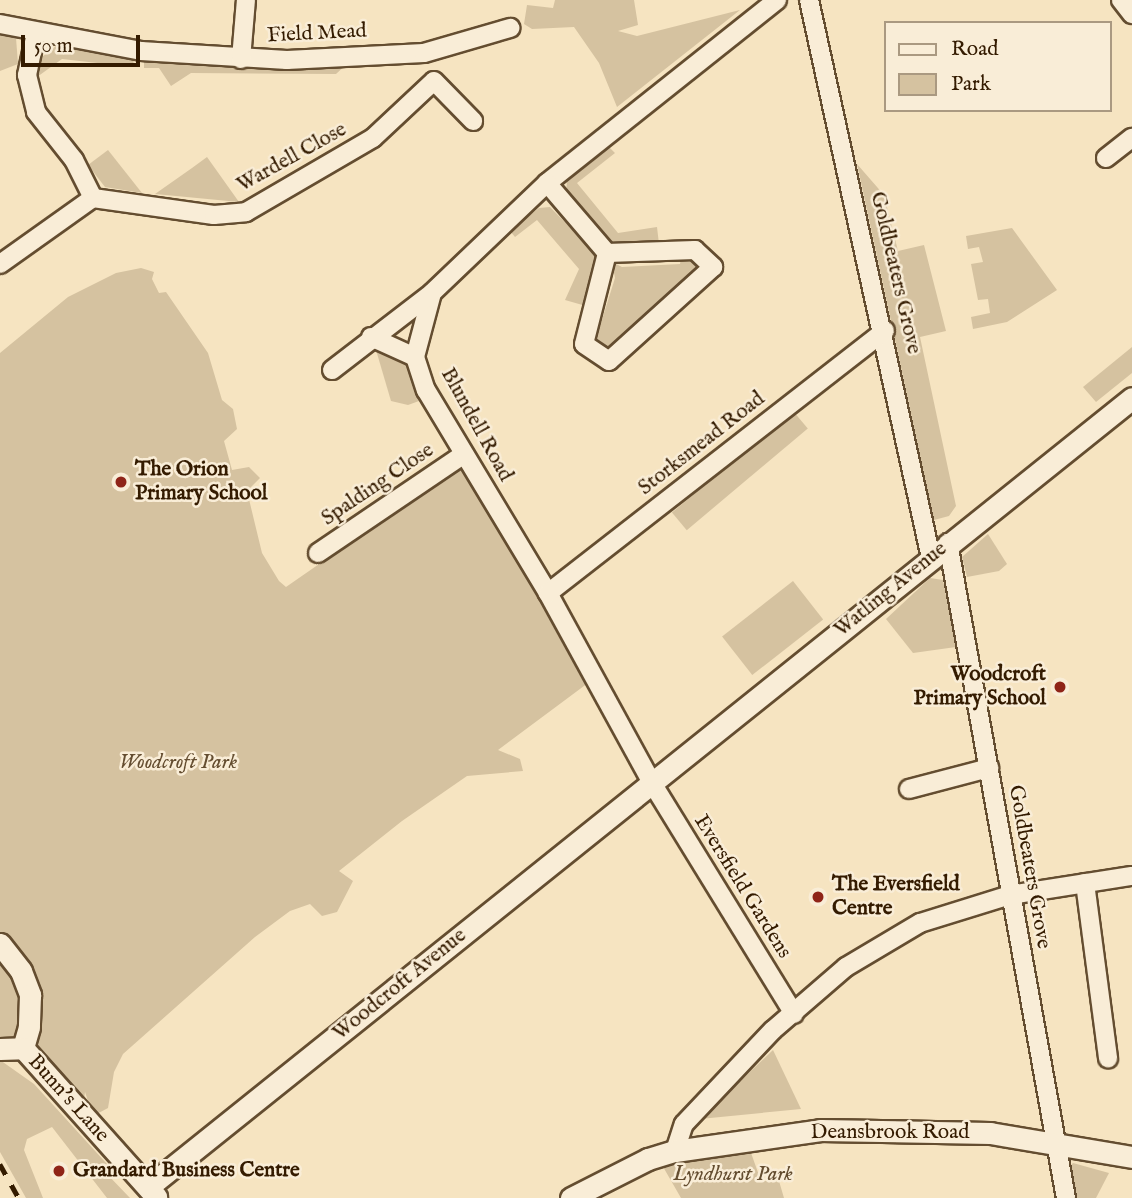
<!DOCTYPE html>
<style>
body{margin:0}
#map{position:relative;width:1132px;height:1198px;overflow:hidden;background:#f6e4c1;font-family:"IM FELL English",serif}
div>[style]{position:absolute}
.green>*{inset:0;background:#d5c2a0;transform-origin:0 0}
.roads{filter:drop-shadow(2px 0 #644d30) drop-shadow(-2px 0 #644d30) drop-shadow(0 2px #644d30) drop-shadow(0 -2px #644d30)}
.minor>*{height:18px;margin:-9px;padding:0 9px;transform-origin:9px;border-radius:9px;background:#f9edd7}
.tertiary>*{height:21px;margin:-10.5px;padding:0 10.5px;transform-origin:10.5px;border-radius:10.5px;background:#f9edd7}
.rail>*{height:4.5px;margin-top:-2.25px;transform-origin:0;background:repeating-linear-gradient(90deg,#341b00 0 12px,transparent 0 24px)}
.dots>*{width:19px;height:19px;translate:-50% -50%;box-sizing:border-box;border:4px solid #f9edd7;border-radius:50%}
span{translate:-50% -50%;white-space:nowrap;text-align:center;line-height:1.15;-webkit-text-stroke:5px #f9edd7;paint-order:stroke}
.street-label{font-size:21px;color:#341b00}
.poi-label{font-size:21px;color:#341b00;font-weight:700}
.left{translate:0 -50%;text-align:left}
.right{translate:-100% -50%;text-align:right}
.park-label{font-size:21px;color:#644d30;font-style:italic}
.legend{position:absolute;left:884px;top:21px;width:228px;height:91px;box-sizing:border-box;background:#f9edd7;border:2px solid #aa9981;margin:0;padding:9px 12px;list-style:none;font-size:21px;color:#341b00}
.legend li{display:flex;align-items:center;gap:14px;height:35px}
.legend b{width:35px;border:2px solid #aa9981}
.scale{position:absolute;left:21px;top:35px;width:119px;height:32px;box-sizing:border-box;border:4px solid #341b00;border-top:0;padding-left:9px;font-size:21px;line-height:24px;white-space:nowrap;color:#341b00;-webkit-text-stroke:5px #f9edd7;paint-order:stroke}
</style>
<div id="map">
<div class="green">
<i style="clip-path:polygon(555px 0,634px 0,638px 25px,618px 31px,637px 36px,740px 10px,617px 107px,599px 63px,574px 27px,532px 29px,524px 24px,527px 5px,553px 8px)"></i>
<i style="clip-path:polygon(0 34px,16px 38px,18px 64px,0 71px)"></i>
<i style="clip-path:polygon(56px 46px,134px 58px,133px 67px,62px 59px,37px 77px,42px 57px)"></i>
<i style="clip-path:polygon(144px 59px,351px 60px,336px 74px,191px 73px,171px 86px,159px 68px,144px 68px)"></i>
<i style="clip-path:polygon(609px 147px,615px 153px,577px 183px,618px 233px,657px 227px,659px 244px,615px 249px,566px 196px,567px 180px)"></i>
<i style="clip-path:polygon(108px 150px,142px 193px,105px 187px,88px 165px)"></i>
<i style="clip-path:polygon(207px 157px,239px 202px,155px 194px,192px 168px)"></i>
<i style="clip-path:polygon(857px 164px,884px 195px,898px 251px,924px 245px,946px 331px,920px 337px,956px 506px,949px 516px,934px 520px)"></i>
<i style="clip-path:polygon(550px 207px,599px 257px,586px 306px,565px 300px,579px 269px,537px 220px,515px 237px,510px 231px,539px 208px)"></i>
<i style="clip-path:polygon(1012px 228px,1057px 290px,1007px 322px,973px 329px,971px 317px,990px 313px,988px 299px,978px 300px,971px 264px,983px 262px,979px 247px,968px 249px,966px 236px)"></i>
<i style="clip-path:polygon(681px 257px,699px 261px,700px 273px,685px 278px,622px 334px,621px 345px,611px 351px,601px 348px,592px 328px,600px 326px,615px 278px,612px 262px,622px 267px,680px 264px)"></i>
<i style="clip-path:polygon(141px 268px,154px 272px,152px 279px,159px 293px,166px 292px,208px 353px,222px 400px,233px 409px,237px 429px,224px 441px,232px 470px,249px 467px,260px 478px,247px 491px,262px 553px,279px 581px,286px 587px,469px 460px,588px 683px,498px 750px,520px 759px,523px 771px,467px 776px,402px 821px,339px 871px,353px 881px,337px 912px,322px 916px,310px 904px,290px 911px,255px 937px,123px 1054px,114px 1072px,108px 1108px,93px 1116px,85px 1092px,82px 1117px,23px 1048px,0 1049px,0 353px,68px 297px,116px 273px)"></i>
<i style="clip-path:polygon(1132px 347px,1132px 373px,1096px 402px,1083px 387px)"></i>
<i style="clip-path:polygon(376px 350px,406px 362px,419px 401px,408px 405px,391px 401px)"></i>
<i style="left:793px;top:411px;width:23px;height:158px;rotate:50deg"></i>
<i style="clip-path:polygon(988px 534px,1007px 564px,999px 571px,967px 577px,962px 557px)"></i>
<i style="clip-path:polygon(930px 578px,943px 580px,956px 647px,913px 653px,886px 619px)"></i>
<i style="left:793px;top:581px;width:49px;height:90px;rotate:52deg"></i>
<i style="clip-path:polygon(773px 1050px,801px 1109px,700px 1119px)"></i>
<i style="clip-path:polygon(0 1060px,34px 1084px,107px 1164px,107px 1174px,130px 1198px,107px 1198px,52px 1127px,27px 1139px,24px 1150px,43px 1198px,26px 1198px,0 1152px)"></i>
<i style="clip-path:polygon(750px 1150px,761px 1181px,779px 1181px,784px 1198px,681px 1198px,662px 1165px)"></i>
<i style="clip-path:polygon(1073px 1163px,1109px 1173px,1096px 1198px,1077px 1198px,1069px 1167px)"></i>
</div>
<div class="roads">
<div class="minor">
<i style="left:777px;top:0;width:294px;rotate:141.5deg"></i>
<i style="left:547px;top:183px;width:159px;rotate:136.3deg"></i>
<i style="left:432px;top:293px;width:66px;rotate:104.9deg"></i>
<i style="left:415px;top:357px;width:35px;rotate:72deg"></i>
<i style="left:426px;top:390px;width:237px;rotate:59deg"></i>
<i style="left:548px;top:593px;width:217px;rotate:61.3deg"></i>
<i style="left:652px;top:783px;width:271px;rotate:58.4deg"></i>
<i style="left:809px;top:0;width:571px;rotate:77.67deg"></i>
<i style="left:1121px;top:0;width:18px;rotate:52deg"></i>
<i style="left:0;top:24px;width:144px;rotate:10.8deg"></i>
<i style="left:141px;top:51px;width:146px;rotate:3.5deg"></i>
<i style="left:287px;top:60px;width:137px;rotate:-2.9deg"></i>
<i style="left:424px;top:53px;width:90px;rotate:-16.2deg"></i>
<i style="left:36px;top:33px;width:43px;rotate:102.1deg"></i>
<i style="left:27px;top:75px;width:38px;rotate:76deg"></i>
<i style="left:36px;top:112px;width:61px;rotate:51.6deg"></i>
<i style="left:74px;top:160px;width:42px;rotate:63.4deg"></i>
<i style="left:241px;top:59px;width:59px;rotate:-85.2deg"></i>
<i style="left:1106px;top:158px;width:33px;rotate:-38deg"></i>
<i style="left:547px;top:183px;width:92px;rotate:49.4deg"></i>
<i style="left:607px;top:253px;width:88px;rotate:-2deg"></i>
<i style="left:695px;top:250px;width:25px;rotate:43deg"></i>
<i style="left:713px;top:267px;width:140px;rotate:137.9deg"></i>
<i style="left:609px;top:361px;width:30px;rotate:-146deg"></i>
<i style="left:584px;top:344px;width:94px;rotate:-75.8deg"></i>
<i style="left:93px;top:198px;width:122px;rotate:8deg"></i>
<i style="left:214px;top:215px;width:32px;rotate:-5deg"></i>
<i style="left:246px;top:212px;width:147px;rotate:-30.2deg"></i>
<i style="left:373px;top:138px;width:83px;rotate:-43.1deg"></i>
<i style="left:434px;top:81px;width:56px;rotate:45.7deg"></i>
<i style="left:0;top:264px;width:114px;rotate:-35.4deg"></i>
<i style="left:371px;top:337px;width:48px;rotate:24.4deg"></i>
<i style="left:332px;top:370px;width:126px;rotate:-37.6deg"></i>
<i style="left:948px;top:543px;width:666px;rotate:79.79deg"></i>
<i style="left:318px;top:553px;width:176px;rotate:-34.1deg"></i>
<i style="left:548px;top:593px;width:427px;rotate:-37.9deg"></i>
<i style="left:909px;top:789px;width:83px;rotate:-14.7deg"></i>
<i style="left:1085px;top:883px;width:177px;rotate:82.5deg"></i>
<i style="left:675px;top:1151px;width:28px;rotate:-72deg"></i>
<i style="left:684px;top:1124px;width:129px;rotate:-46.6deg"></i>
<i style="left:773px;top:1030px;width:96px;rotate:-40.8deg"></i>
<i style="left:846px;top:967px;width:86px;rotate:-30.7deg"></i>
<i style="left:920px;top:923px;width:94px;rotate:-17.3deg"></i>
<i style="left:1010px;top:895px;width:123px;rotate:-8.9deg"></i>
</div>
<div class="tertiary">
<i style="left:0;top:944px;width:34px;rotate:52deg"></i>
<i style="left:21px;top:971px;width:26px;rotate:69deg"></i>
<i style="left:30px;top:995px;width:32px;rotate:92deg"></i>
<i style="left:29px;top:1027px;width:22px;rotate:106deg"></i>
<i style="left:23px;top:1048px;width:200px;rotate:48.2deg"></i>
<i style="left:0;top:1049px;width:23px;rotate:-2deg"></i>
<i style="left:148px;top:1187px;width:1261px;rotate:-38.72deg"></i>
<i style="left:571px;top:1198px;width:86px;rotate:-26.9deg"></i>
<i style="left:648px;top:1159px;width:28px;rotate:-17deg"></i>
<i style="left:675px;top:1151px;width:147px;rotate:-8.2deg"></i>
<i style="left:820px;top:1130px;width:170px;rotate:1deg"></i>
<i style="left:990px;top:1133px;width:144px;rotate:9.6deg"></i>
</div>
</div>
<div class="rail">
<i style="left:0;top:1164px;width:39px;rotate:61deg"></i>
</div>
<div class="dots">
<i style="left:121px;top:482px;background:#8f2418"></i>
<i style="left:1060px;top:687px;background:#8f2418"></i>
<i style="left:818px;top:897px;background:#8f2418"></i>
<i style="left:59px;top:1171px;background:#8f2418"></i>
</div>
<div class="street-label">
<span style="left:317px;top:34px;rotate:-3deg">Field Mead</span>
<span style="left:292px;top:158px;rotate:-29deg">Wardell Close</span>
<span style="left:895px;top:273px;rotate:77deg">Goldbeaters Grove</span>
<span style="left:476px;top:425px;rotate:61deg">Blundell Road</span>
<span style="left:702px;top:444px;rotate:-38deg">Storksmead Road</span>
<span style="left:378px;top:485px;rotate:-34deg">Spalding Close</span>
<span style="left:891px;top:590px;rotate:-39deg">Watling Avenue</span>
<span style="left:1029px;top:867px;rotate:80deg">Goldbeaters Grove</span>
<span style="left:742px;top:887px;rotate:58deg">Eversfield Gardens</span>
<span style="left:400px;top:985px;rotate:-39deg">Woodcroft Avenue</span>
<span style="left:68px;top:1099px;rotate:48deg">Bunn's Lane</span>
<span style="left:890px;top:1133px">Deansbrook Road</span>
</div>
<div class="poi-label">
<span class="left" style="left:135px;top:482px">The Orion<br>Primary School</span>
<span class="right" style="left:1046px;top:687px">Woodcroft<br>Primary School</span>
<span class="left" style="left:832px;top:897px">The Eversfield<br>Centre</span>
<span class="left" style="left:73px;top:1171px">Grandard Business Centre</span>
</div>
<div class="park-label">
<span style="left:178px;top:763px">Woodcroft Park</span>
<span style="left:733px;top:1175px">Lyndhurst Park</span>
</div>
<ul class="legend">
<li><b style="height:9px;background:#f9edd7"></b>Road</li>
<li><b style="height:19px;background:#d5c2a0"></b>Park</li>
</ul>
<div class="scale">50 m</div>
</div>
